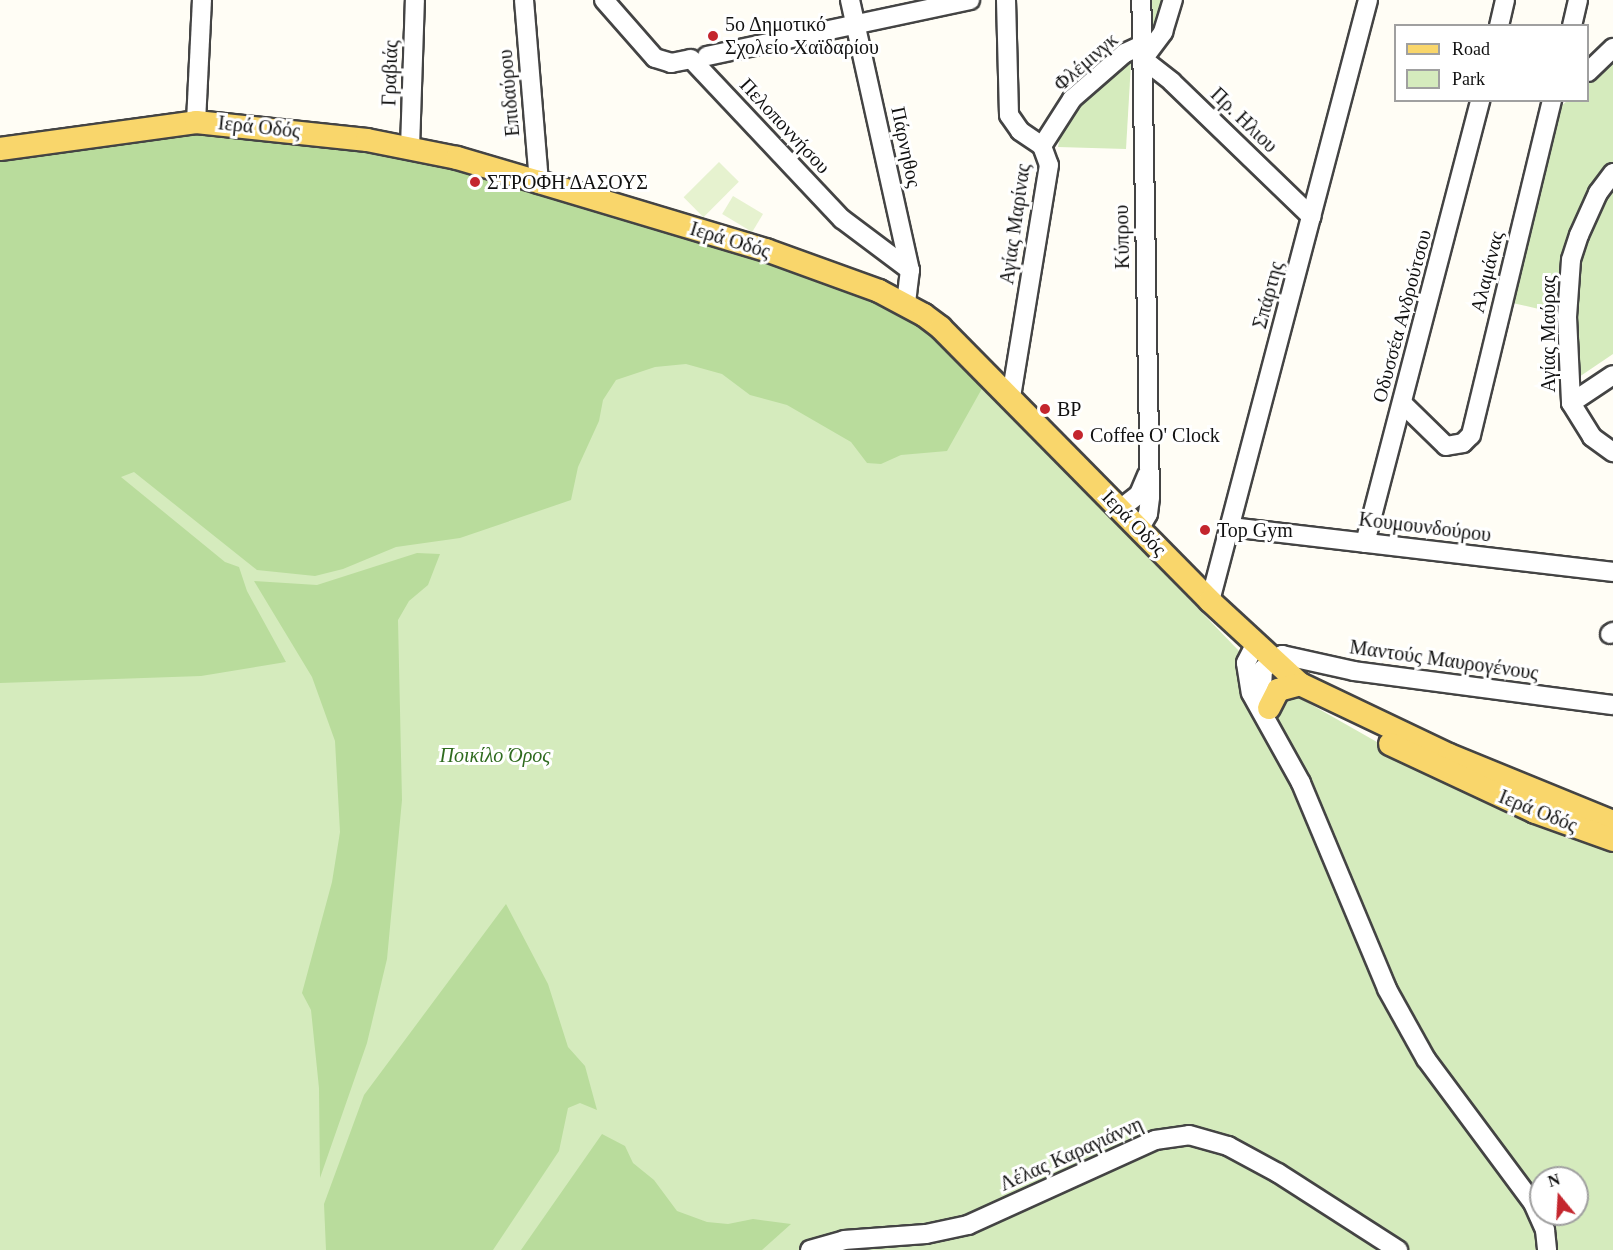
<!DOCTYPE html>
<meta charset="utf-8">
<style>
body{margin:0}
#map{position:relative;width:1613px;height:1250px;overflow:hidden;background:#fffdf5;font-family:Georgia,serif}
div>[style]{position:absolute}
.green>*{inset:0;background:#d5ebbd}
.forest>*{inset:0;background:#b9dc9c}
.pitch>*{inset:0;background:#e6f2cf;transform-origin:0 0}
.roads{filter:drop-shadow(2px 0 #444) drop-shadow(-2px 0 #444) drop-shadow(0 2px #444) drop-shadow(0 -2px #444)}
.minor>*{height:18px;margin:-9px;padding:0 9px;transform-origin:9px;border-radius:9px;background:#fff}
.major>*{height:22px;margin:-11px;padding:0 11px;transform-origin:11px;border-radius:11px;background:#f9d66b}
.dots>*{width:16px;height:16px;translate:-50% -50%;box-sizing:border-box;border:3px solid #fff;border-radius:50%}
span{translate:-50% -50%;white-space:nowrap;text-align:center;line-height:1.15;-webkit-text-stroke:6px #fff;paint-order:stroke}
.poi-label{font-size:20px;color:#111}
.left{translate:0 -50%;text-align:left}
.street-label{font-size:20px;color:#111}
.park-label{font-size:20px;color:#2f6b1f;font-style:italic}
.legend{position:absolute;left:1394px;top:24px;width:195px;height:78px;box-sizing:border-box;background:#fff;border:2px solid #a0a0a0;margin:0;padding:8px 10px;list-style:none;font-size:18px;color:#111}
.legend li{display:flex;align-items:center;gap:12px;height:30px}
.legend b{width:30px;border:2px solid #a0a0a0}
.north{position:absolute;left:1529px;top:1166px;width:60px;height:60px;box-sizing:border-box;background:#fff;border:2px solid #a0a0a0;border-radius:50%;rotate:342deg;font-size:16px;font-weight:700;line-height:24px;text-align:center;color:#111}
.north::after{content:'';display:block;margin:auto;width:21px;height:27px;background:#c4262e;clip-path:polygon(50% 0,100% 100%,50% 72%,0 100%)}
</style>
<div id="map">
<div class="green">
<i style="clip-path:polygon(1144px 0,1165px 0,1154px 36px,1145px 36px)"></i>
<i style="clip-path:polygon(1613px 58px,1613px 354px,1579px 377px,1575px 306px,1539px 309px,1508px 302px,1559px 108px,1567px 101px,1588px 100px,1588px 82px)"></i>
<i style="clip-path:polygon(1131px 63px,1126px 149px,1058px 147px,1062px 126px,1075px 103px)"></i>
<i style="clip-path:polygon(evenodd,0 158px,913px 313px,1239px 651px,1289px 692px,1384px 746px,1613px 844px,1613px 1250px,0 1250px,0 158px,1541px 1178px,1577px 1178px,1577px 1214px,1541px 1214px,1541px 1178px)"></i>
</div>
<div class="forest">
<i style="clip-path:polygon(144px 127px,367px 140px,879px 291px,989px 376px,947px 451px,901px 455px,881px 464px,867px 463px,851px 442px,787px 405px,750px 395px,722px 374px,686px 364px,655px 367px,616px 380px,603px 400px,599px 421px,578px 467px,571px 500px,460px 538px,396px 547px,343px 569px,315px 576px,257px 570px,134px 472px,121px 477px,225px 562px,239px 567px,247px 591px,286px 662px,201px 676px,0 683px,0 149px)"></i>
<i style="clip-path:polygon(417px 553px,440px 554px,428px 585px,409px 601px,398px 620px,402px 800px,387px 959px,367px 1043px,320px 1178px,319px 1088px,311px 1010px,302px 993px,332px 882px,340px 832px,335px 741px,312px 677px,254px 581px,317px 585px)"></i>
<i style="clip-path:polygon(506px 904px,548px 984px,568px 1047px,585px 1066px,597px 1110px,580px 1103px,568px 1108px,559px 1151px,493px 1250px,326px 1250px,324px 1204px,364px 1095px)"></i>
<i style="clip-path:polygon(602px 1134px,625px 1146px,633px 1163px,654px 1180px,677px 1211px,707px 1222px,728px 1224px,753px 1219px,791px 1224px,762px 1250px,521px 1250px)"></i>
</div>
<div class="pitch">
<i style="left:719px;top:162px;width:28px;height:50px;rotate:45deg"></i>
<i style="left:733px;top:196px;width:35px;height:21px;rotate:31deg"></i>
</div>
<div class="roads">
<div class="minor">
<i style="left:524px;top:0;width:183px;rotate:85.3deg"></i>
<i style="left:604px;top:0;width:77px;rotate:48.7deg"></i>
<i style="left:655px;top:58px;width:17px;rotate:17deg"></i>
<i style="left:671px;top:63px;width:20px;rotate:-11deg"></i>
<i style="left:691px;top:59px;width:220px;rotate:46.7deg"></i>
<i style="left:842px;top:219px;width:85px;rotate:36.9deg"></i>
<i style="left:850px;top:0;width:277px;rotate:77.5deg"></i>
<i style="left:910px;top:270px;width:33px;rotate:97deg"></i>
<i style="left:1006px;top:0;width:115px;rotate:88.5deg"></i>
<i style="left:1009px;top:115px;width:19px;rotate:55deg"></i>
<i style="left:1020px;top:131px;width:27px;rotate:34deg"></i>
<i style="left:1042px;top:146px;width:20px;rotate:70deg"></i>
<i style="left:1049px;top:165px;width:235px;rotate:99.3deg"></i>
<i style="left:1499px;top:26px;width:27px;rotate:-77deg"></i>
<i style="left:1572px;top:26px;width:27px;rotate:-77deg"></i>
<i style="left:707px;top:56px;width:269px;rotate:-12deg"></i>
<i style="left:1143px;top:59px;width:37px;rotate:38deg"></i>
<i style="left:1172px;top:82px;width:194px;rotate:44deg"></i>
<i style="left:1143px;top:59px;width:34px;rotate:-53deg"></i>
<i style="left:1163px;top:32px;width:34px;rotate:-73deg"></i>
<i style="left:1588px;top:72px;width:35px;rotate:-44deg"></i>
<i style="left:196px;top:122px;width:122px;rotate:-87.2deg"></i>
<i style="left:1042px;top:146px;width:56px;rotate:-57.4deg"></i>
<i style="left:1072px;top:99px;width:70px;rotate:-41deg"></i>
<i style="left:1125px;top:53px;width:19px;rotate:-25deg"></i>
<i style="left:410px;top:148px;width:148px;rotate:-88.1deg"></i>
<i style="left:1613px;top:173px;width:25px;rotate:127deg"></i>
<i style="left:1598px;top:193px;width:46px;rotate:114.3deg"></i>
<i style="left:1579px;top:235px;width:26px;rotate:108deg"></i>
<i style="left:1571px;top:260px;width:57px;rotate:94deg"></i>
<i style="left:1567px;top:317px;width:86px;rotate:87.3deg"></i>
<i style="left:1571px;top:403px;width:40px;rotate:58deg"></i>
<i style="left:1592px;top:437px;width:26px;rotate:36deg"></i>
<i style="left:1571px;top:403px;width:50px;rotate:-33.7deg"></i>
<i style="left:1403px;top:404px;width:60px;rotate:44.3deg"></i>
<i style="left:1446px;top:446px;width:17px;rotate:-10deg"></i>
<i style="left:1463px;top:443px;width:11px;rotate:-45deg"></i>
<i style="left:1471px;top:435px;width:345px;rotate:-76.4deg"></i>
<i style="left:1120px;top:509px;width:24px;rotate:-38deg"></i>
<i style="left:1139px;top:494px;width:21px;rotate:-67deg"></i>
<i style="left:1231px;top:527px;width:385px;rotate:6.7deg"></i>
<i style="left:1139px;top:529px;width:17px;rotate:-59deg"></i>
<i style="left:1148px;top:514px;width:17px;rotate:-83deg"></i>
<i style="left:1150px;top:497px;width:497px;rotate:-91deg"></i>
<i style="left:1365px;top:543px;width:458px;rotate:-75.4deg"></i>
<i style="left:1210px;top:601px;width:621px;rotate:-75.27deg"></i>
<i style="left:1610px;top:634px;width:4px;rotate:-34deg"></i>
<i style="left:1255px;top:645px;width:20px;rotate:117deg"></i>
<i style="left:1246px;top:663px;width:30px;rotate:81deg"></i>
<i style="left:1251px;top:693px;width:103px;rotate:60.9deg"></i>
<i style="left:1301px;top:783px;width:223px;rotate:67.3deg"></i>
<i style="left:1387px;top:989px;width:80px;rotate:60.9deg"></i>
<i style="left:1426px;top:1059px;width:179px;rotate:53.4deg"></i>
<i style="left:1533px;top:1203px;width:30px;rotate:66deg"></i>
<i style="left:1545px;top:1230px;width:20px;rotate:84deg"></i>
<i style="left:1268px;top:705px;width:18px;rotate:-109deg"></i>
<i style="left:1262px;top:688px;width:19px;rotate:-87deg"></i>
<i style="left:1263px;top:669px;width:24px;rotate:-36deg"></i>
<i style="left:1282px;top:655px;width:74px;rotate:12.5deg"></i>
<i style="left:1354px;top:671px;width:261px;rotate:7.5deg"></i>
<i style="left:810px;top:1250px;width:35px;rotate:-16deg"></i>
<i style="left:844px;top:1240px;width:82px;rotate:-4.2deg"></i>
<i style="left:926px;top:1234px;width:43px;rotate:-12.1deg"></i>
<i style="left:968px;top:1225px;width:205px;rotate:-24.4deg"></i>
<i style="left:1155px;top:1140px;width:34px;rotate:-8deg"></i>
<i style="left:1189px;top:1135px;width:41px;rotate:15.8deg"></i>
<i style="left:1228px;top:1146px;width:57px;rotate:28.4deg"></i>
<i style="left:1278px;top:1173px;width:143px;rotate:32.7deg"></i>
</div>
<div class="major">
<i style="left:0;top:149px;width:198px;rotate:-7.8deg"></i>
<i style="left:196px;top:122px;width:172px;rotate:6deg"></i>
<i style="left:367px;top:140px;width:92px;rotate:11.3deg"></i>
<i style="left:457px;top:158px;width:85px;rotate:16.3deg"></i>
<i style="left:539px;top:182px;width:237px;rotate:16.7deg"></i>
<i style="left:766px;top:250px;width:120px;rotate:19.9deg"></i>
<i style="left:879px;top:291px;width:51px;rotate:28.1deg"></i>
<i style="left:924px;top:315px;width:21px;rotate:37deg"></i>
<i style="left:941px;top:328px;width:383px;rotate:45.4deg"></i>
<i style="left:1210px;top:601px;width:122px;rotate:42.7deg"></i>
<i style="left:1300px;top:684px;width:165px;rotate:25.5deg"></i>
<i style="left:1449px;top:755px;width:177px;rotate:22.2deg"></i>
<i style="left:1269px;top:708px;width:20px;rotate:-63deg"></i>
<i style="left:1278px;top:690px;width:23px;rotate:-15deg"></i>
<i style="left:1390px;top:744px;width:160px;rotate:25.1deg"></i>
<i style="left:1535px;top:812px;width:83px;rotate:19.7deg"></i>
</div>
</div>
<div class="dots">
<i style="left:713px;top:36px;background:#c4262e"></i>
<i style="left:475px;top:182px;background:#c4262e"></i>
<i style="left:1045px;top:409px;background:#c4262e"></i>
<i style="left:1078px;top:435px;background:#c4262e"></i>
<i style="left:1205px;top:530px;background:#c4262e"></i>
</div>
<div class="poi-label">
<span class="left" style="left:725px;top:36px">5ο Δημοτικό<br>Σχολείο Χαϊδαρίου</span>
<span class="left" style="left:487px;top:182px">ΣΤΡΟΦΗ ΔΑΣΟΥΣ</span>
<span class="left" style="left:1057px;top:409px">BP</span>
<span class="left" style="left:1090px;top:435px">Coffee O' Clock</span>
<span class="left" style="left:1217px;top:530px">Top Gym</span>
</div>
<div class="street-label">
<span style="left:1086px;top:62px;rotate:-41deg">Φλέμινγκ</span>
<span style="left:390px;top:73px;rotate:-88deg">Γραβιάς</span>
<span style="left:509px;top:93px;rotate:-95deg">Επιδαύρου</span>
<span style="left:1244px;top:120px;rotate:44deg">Πρ. Ηλιου</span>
<span style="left:785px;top:126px;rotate:47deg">Πελοποννήσου</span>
<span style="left:259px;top:127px;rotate:6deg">Ιερά Οδός</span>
<span style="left:906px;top:147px;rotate:78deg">Πάρνηθος</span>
<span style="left:1015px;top:224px;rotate:-82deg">Αγίας Μαρίνας</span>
<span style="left:1122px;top:237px;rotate:-91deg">Κύπρου</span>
<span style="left:730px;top:240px;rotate:17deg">Ιερά Οδός</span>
<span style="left:1487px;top:272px;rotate:-76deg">Αλαμάνας</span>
<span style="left:1268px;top:295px;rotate:-75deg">Σπάρτης</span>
<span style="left:1402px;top:316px;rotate:-75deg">Οδυσσέα Ανδρούτσου</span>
<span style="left:1548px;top:334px;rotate:-90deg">Αγίας Μαύρας</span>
<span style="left:1134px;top:523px;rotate:46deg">Ιερά Οδός</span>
<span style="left:1425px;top:527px;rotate:7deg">Κουμουνδούρου</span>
<span style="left:1444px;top:660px;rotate:8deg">Μαντούς Μαυρογένους</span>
<span style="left:1538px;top:811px;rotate:22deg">Ιερά Οδός</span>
<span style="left:1071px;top:1154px;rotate:-24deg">Λέλας Καραγιάννη</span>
</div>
<div class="park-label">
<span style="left:495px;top:755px">Ποικίλο Όρος</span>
</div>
<ul class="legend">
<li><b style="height:8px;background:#f9d66b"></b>Road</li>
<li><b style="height:16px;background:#d5ebbd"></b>Park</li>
</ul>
<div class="north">N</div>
</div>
